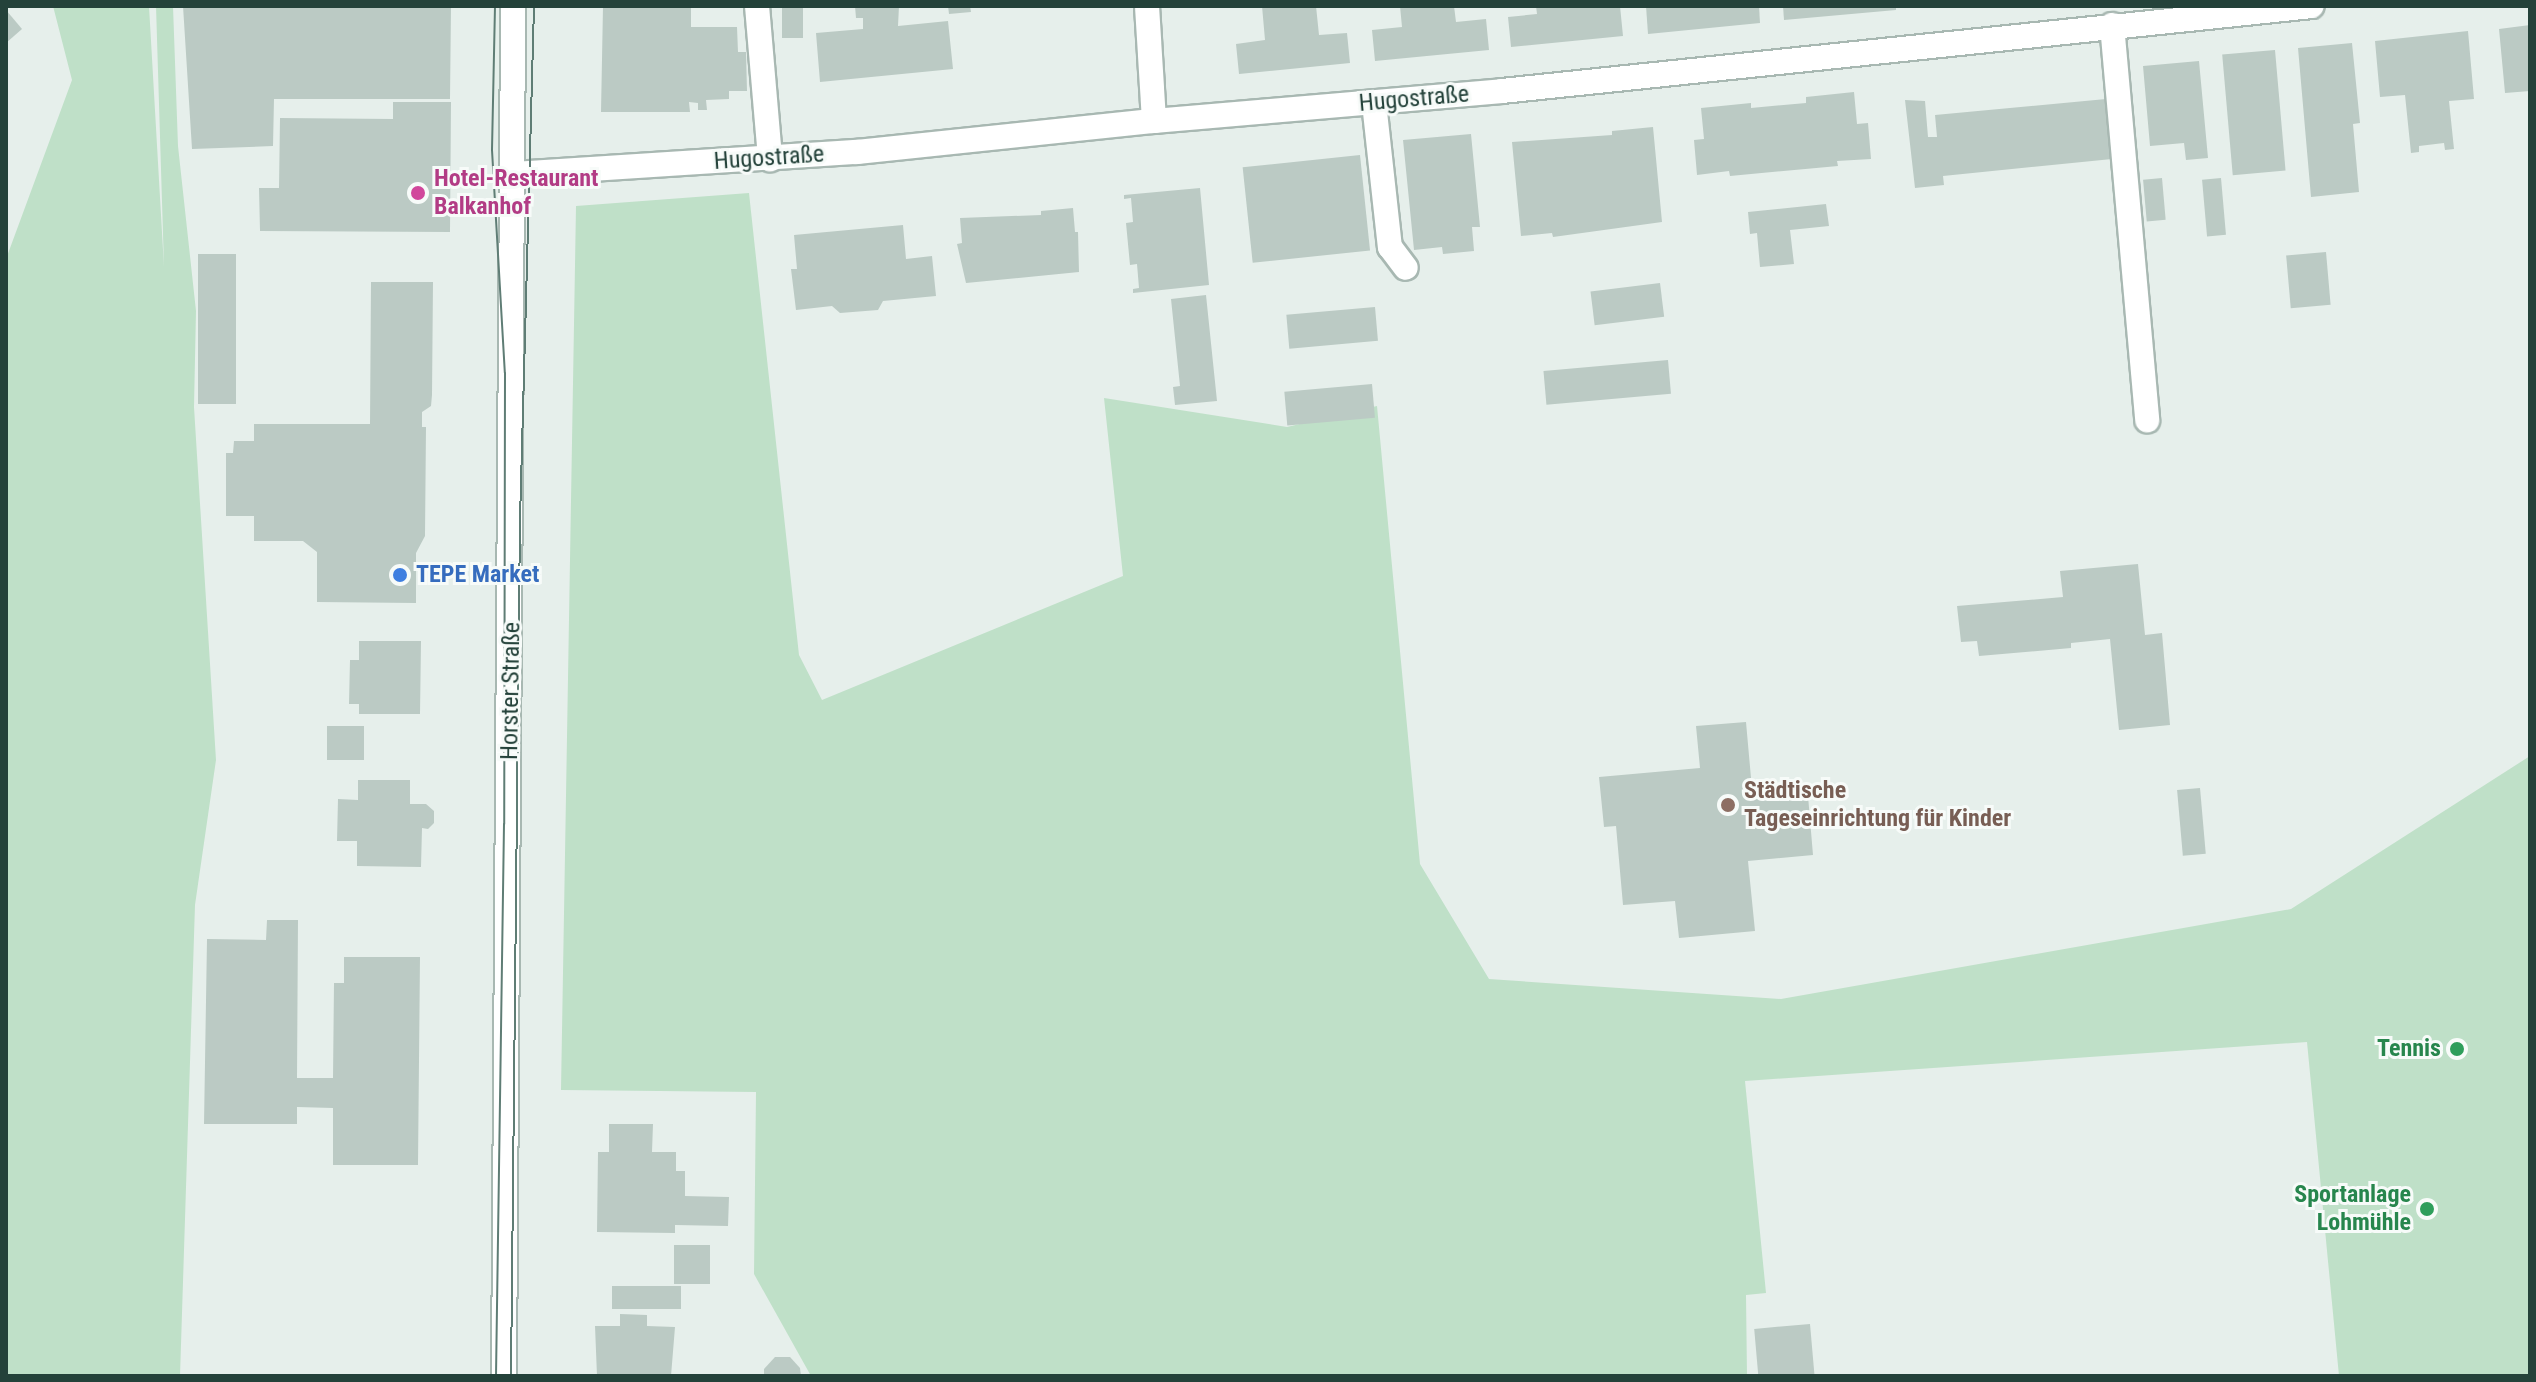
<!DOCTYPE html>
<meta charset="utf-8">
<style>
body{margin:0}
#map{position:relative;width:2536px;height:1382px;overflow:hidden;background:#e6efeb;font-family:"Roboto Condensed",sans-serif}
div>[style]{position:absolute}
.green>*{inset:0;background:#bfe0c8}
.building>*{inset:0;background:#bbcac4;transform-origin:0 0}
.roads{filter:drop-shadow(2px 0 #a8b8b2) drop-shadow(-2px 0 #a8b8b2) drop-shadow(0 2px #a8b8b2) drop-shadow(0 -2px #a8b8b2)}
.lane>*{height:24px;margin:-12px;padding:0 12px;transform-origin:12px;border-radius:12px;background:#fff}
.street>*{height:24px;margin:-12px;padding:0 12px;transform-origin:12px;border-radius:12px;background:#fff}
.secondary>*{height:24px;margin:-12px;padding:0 12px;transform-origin:12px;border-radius:12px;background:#fff}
.tram>*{height:2px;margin:-1px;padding:0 1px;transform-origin:1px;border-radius:1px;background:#5f7d75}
.dots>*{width:22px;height:22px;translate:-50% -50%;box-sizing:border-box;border:4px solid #f7fbf9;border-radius:50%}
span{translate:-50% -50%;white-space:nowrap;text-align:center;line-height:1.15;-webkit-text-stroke:6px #f7fbf9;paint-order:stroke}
.street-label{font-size:24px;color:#24423a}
.hotel-label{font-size:24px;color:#b23c85;font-weight:700}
.left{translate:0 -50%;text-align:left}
.shop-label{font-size:24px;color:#366cbe;font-weight:700}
.education-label{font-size:24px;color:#785e54;font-weight:700}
.leisure-label{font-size:24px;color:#27864d;font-weight:700}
.right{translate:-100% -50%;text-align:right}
.frame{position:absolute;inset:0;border:8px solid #24423a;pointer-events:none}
</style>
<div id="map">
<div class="green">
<i style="clip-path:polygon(53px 6px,149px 6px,164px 267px,156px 6px,173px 6px,178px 146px,196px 311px,194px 407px,216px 760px,195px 905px,180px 1376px,6px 1376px,6px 259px,72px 80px)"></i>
<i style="clip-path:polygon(749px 193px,799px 655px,822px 700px,1123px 576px,1104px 398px,1287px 427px,1377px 406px,1420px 864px,1489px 979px,1781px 999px,2291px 909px,2530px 756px,2530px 1376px,2339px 1376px,2307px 1042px,1745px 1081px,1766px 1293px,1746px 1295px,1747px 1376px,811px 1376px,754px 1274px,756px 1092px,561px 1090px,576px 206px)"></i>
</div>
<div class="building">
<i style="clip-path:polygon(183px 6px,451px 6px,450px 99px,274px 99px,273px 146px,192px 149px)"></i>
<i style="clip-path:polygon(603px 6px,691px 6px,691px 27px,737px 27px,738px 52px,746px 52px,747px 91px,729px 91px,729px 99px,706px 100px,707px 110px,698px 110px,698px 103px,689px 102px,690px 112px,601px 112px)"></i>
<i style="left:782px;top:6px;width:21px;height:32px"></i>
<i style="clip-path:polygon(855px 6px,899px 6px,898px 26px,948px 21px,953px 69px,820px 82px,816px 33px,863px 29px,863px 18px,856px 18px)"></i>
<i style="clip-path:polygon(948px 6px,970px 6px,971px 12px,949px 14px)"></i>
<i style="clip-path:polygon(1262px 6px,1316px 6px,1319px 35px,1347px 33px,1350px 63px,1239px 74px,1236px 44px,1265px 40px)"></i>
<i style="clip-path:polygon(1400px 6px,1454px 6px,1456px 22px,1486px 19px,1489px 50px,1375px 61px,1372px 30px,1402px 27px)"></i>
<i style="clip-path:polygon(1536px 6px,1620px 6px,1623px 36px,1511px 47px,1508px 17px,1537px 14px)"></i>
<i style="clip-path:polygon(1646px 6px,1759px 6px,1760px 23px,1648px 34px)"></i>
<i style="clip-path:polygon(1783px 6px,1896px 6px,1896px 10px,1784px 20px)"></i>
<i style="clip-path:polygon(6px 10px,22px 29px,6px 43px)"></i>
<i style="clip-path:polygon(2530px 25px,2530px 91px,2505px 93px,2499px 29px)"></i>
<i style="clip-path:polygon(2468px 31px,2474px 99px,2449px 101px,2454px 149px,2445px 150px,2444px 143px,2419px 146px,2419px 152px,2411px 153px,2405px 95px,2380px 97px,2375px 41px)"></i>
<i style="clip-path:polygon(2352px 43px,2360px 123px,2353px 124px,2359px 192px,2311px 197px,2298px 48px)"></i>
<i style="left:2275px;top:50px;width:121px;height:53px;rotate:85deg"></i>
<i style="clip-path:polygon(2199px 61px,2208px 158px,2186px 160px,2184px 143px,2150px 146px,2143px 66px)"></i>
<i style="clip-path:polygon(1854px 92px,1857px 124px,1868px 123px,1871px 159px,1837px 161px,1838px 166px,1730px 176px,1729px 171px,1697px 175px,1694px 140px,1704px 139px,1701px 108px,1751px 103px,1751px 108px,1806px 103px,1806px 97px)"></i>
<i style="clip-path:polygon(2106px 99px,2112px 159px,1943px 176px,1944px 185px,1915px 188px,1905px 100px,1925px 101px,1928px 137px,1937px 137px,1935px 115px)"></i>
<i style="clip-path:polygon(393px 102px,451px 102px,450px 232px,260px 231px,259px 188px,279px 188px,280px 118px,393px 119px)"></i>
<i style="clip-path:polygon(1653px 127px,1662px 222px,1553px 237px,1552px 233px,1521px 236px,1512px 142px,1612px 135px,1612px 131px)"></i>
<i style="clip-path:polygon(1471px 134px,1480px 227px,1472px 227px,1474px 251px,1443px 254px,1442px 247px,1414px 250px,1403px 140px)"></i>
<i style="left:1360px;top:155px;width:96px;height:118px;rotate:84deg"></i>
<i style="left:2162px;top:178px;width:42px;height:19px;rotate:85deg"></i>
<i style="left:2221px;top:178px;width:57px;height:19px;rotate:85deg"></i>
<i style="clip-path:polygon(1200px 188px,1209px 285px,1133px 293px,1133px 289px,1139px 288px,1137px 264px,1130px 265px,1126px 223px,1133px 222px,1131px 198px,1124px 199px,1124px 195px)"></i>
<i style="clip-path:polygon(1826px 204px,1829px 226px,1790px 230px,1794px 264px,1760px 267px,1757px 233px,1750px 234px,1748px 212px)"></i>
<i style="clip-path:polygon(1073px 208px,1075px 232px,1078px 232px,1079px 272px,966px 283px,957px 244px,962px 243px,960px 218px,1041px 215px,1041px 211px)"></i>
<i style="clip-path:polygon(903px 225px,906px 259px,932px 256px,936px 296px,883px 301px,878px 310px,840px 313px,832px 306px,796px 310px,791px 269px,797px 269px,794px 235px)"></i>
<i style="left:2326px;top:252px;width:53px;height:40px;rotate:85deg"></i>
<i style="left:198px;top:254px;width:38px;height:150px"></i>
<i style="clip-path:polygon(371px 282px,433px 282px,432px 395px,431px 406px,422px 412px,422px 427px,426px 427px,425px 536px,416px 553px,416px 603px,317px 602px,317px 552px,303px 541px,254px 541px,254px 516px,226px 516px,226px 453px,233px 453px,234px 441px,254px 441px,254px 424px,370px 424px)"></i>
<i style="left:1660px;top:283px;width:34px;height:70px;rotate:83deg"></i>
<i style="clip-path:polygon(1206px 295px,1217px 401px,1175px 405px,1173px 387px,1180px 386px,1171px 299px)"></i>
<i style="left:1375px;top:307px;width:34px;height:89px;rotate:85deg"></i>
<i style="left:1668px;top:360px;width:34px;height:125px;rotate:85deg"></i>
<i style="left:1372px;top:384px;width:34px;height:88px;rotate:85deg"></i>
<i style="clip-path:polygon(2138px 564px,2145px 635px,2162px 633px,2170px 725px,2119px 730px,2110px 639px,2071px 643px,2071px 648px,1979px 656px,1977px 641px,1961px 642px,1957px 606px,2063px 597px,2060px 571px)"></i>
<i style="clip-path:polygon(359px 641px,421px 641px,420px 714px,359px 714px,359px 704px,349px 704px,350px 660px,359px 660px)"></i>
<i style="clip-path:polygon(1746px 722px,1752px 789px,1807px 784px,1813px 855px,1748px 861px,1755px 931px,1679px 938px,1675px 901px,1623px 905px,1616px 826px,1604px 827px,1599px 777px,1700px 768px,1696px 726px)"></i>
<i style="left:327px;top:726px;width:37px;height:34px"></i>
<i style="clip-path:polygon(358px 780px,410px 780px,410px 804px,426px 804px,434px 811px,434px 823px,428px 829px,422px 828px,421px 867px,357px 866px,357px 841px,337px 841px,338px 799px,358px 800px)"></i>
<i style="left:2200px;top:788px;width:66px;height:23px;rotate:85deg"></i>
<i style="clip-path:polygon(267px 920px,298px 920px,297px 1078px,333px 1078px,334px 983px,344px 983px,344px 957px,420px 957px,418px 1165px,333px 1165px,333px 1108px,297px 1107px,297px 1124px,204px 1124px,207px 939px,266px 940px)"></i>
<i style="clip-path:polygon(609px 1124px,653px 1124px,652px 1152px,676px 1152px,676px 1171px,685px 1171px,685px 1196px,729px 1197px,728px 1226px,675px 1225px,675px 1233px,597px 1232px,598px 1152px,609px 1152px)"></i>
<i style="left:674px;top:1245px;width:36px;height:39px"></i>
<i style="left:612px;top:1286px;width:69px;height:23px"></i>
<i style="clip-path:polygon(620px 1314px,647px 1315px,647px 1326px,675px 1327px,671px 1376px,597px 1376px,595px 1326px,620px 1326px)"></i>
<i style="left:1810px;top:1324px;width:52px;height:56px;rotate:85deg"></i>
<i style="clip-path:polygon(775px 1357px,790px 1357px,800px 1368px,801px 1376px,764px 1376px,764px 1369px)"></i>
</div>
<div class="roads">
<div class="lane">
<i style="left:757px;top:6px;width:154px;rotate:85.1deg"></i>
<i style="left:2112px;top:25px;width:397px;rotate:84.9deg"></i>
<i style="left:1374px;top:103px;width:145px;rotate:83.7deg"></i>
<i style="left:1390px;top:247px;width:26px;rotate:53deg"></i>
</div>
<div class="street">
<i style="left:1147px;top:6px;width:115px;rotate:86.5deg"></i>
<i style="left:514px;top:174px;width:344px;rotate:-3.7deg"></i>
<i style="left:857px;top:152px;width:299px;rotate:-6deg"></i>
<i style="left:1154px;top:121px;width:349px;rotate:-4.9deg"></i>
<i style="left:1502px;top:91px;width:814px;rotate:-5.99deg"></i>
</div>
<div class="secondary">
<i style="left:504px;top:1376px;width:1370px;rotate:-89.62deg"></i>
</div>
</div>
<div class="tram">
<i style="left:495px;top:6px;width:144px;rotate:91.2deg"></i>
<i style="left:492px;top:150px;width:223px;rotate:86.7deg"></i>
<i style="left:505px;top:373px;width:451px;rotate:90.1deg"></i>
<i style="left:504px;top:824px;width:552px;rotate:90.83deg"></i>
<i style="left:511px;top:1376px;width:856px;rotate:-89.4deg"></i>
<i style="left:520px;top:520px;width:514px;rotate:-88.44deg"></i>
</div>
<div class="dots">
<i style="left:418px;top:193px;background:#d1479c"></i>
<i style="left:400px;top:575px;background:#3f7fe0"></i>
<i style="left:1728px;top:805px;background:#8d6e63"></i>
<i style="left:2457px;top:1049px;background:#2e9e5b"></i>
<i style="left:2427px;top:1209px;background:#2e9e5b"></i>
</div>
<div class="street-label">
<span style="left:1414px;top:99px;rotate:-5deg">Hugostraße</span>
<span style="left:769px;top:158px;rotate:-4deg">Hugostraße</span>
<span style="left:511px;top:691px;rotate:-89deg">Horster Straße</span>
</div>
<div class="hotel-label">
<span class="left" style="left:434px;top:193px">Hotel-Restaurant<br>Balkanhof</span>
</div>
<div class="shop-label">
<span class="left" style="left:416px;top:575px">TEPE Market</span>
</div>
<div class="education-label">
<span class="left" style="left:1744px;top:805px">Städtische<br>Tageseinrichtung für Kinder</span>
</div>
<div class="leisure-label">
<span class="right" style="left:2441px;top:1049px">Tennis</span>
<span class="right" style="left:2411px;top:1209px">Sportanlage<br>Lohmühle</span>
</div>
<div class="frame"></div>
</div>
